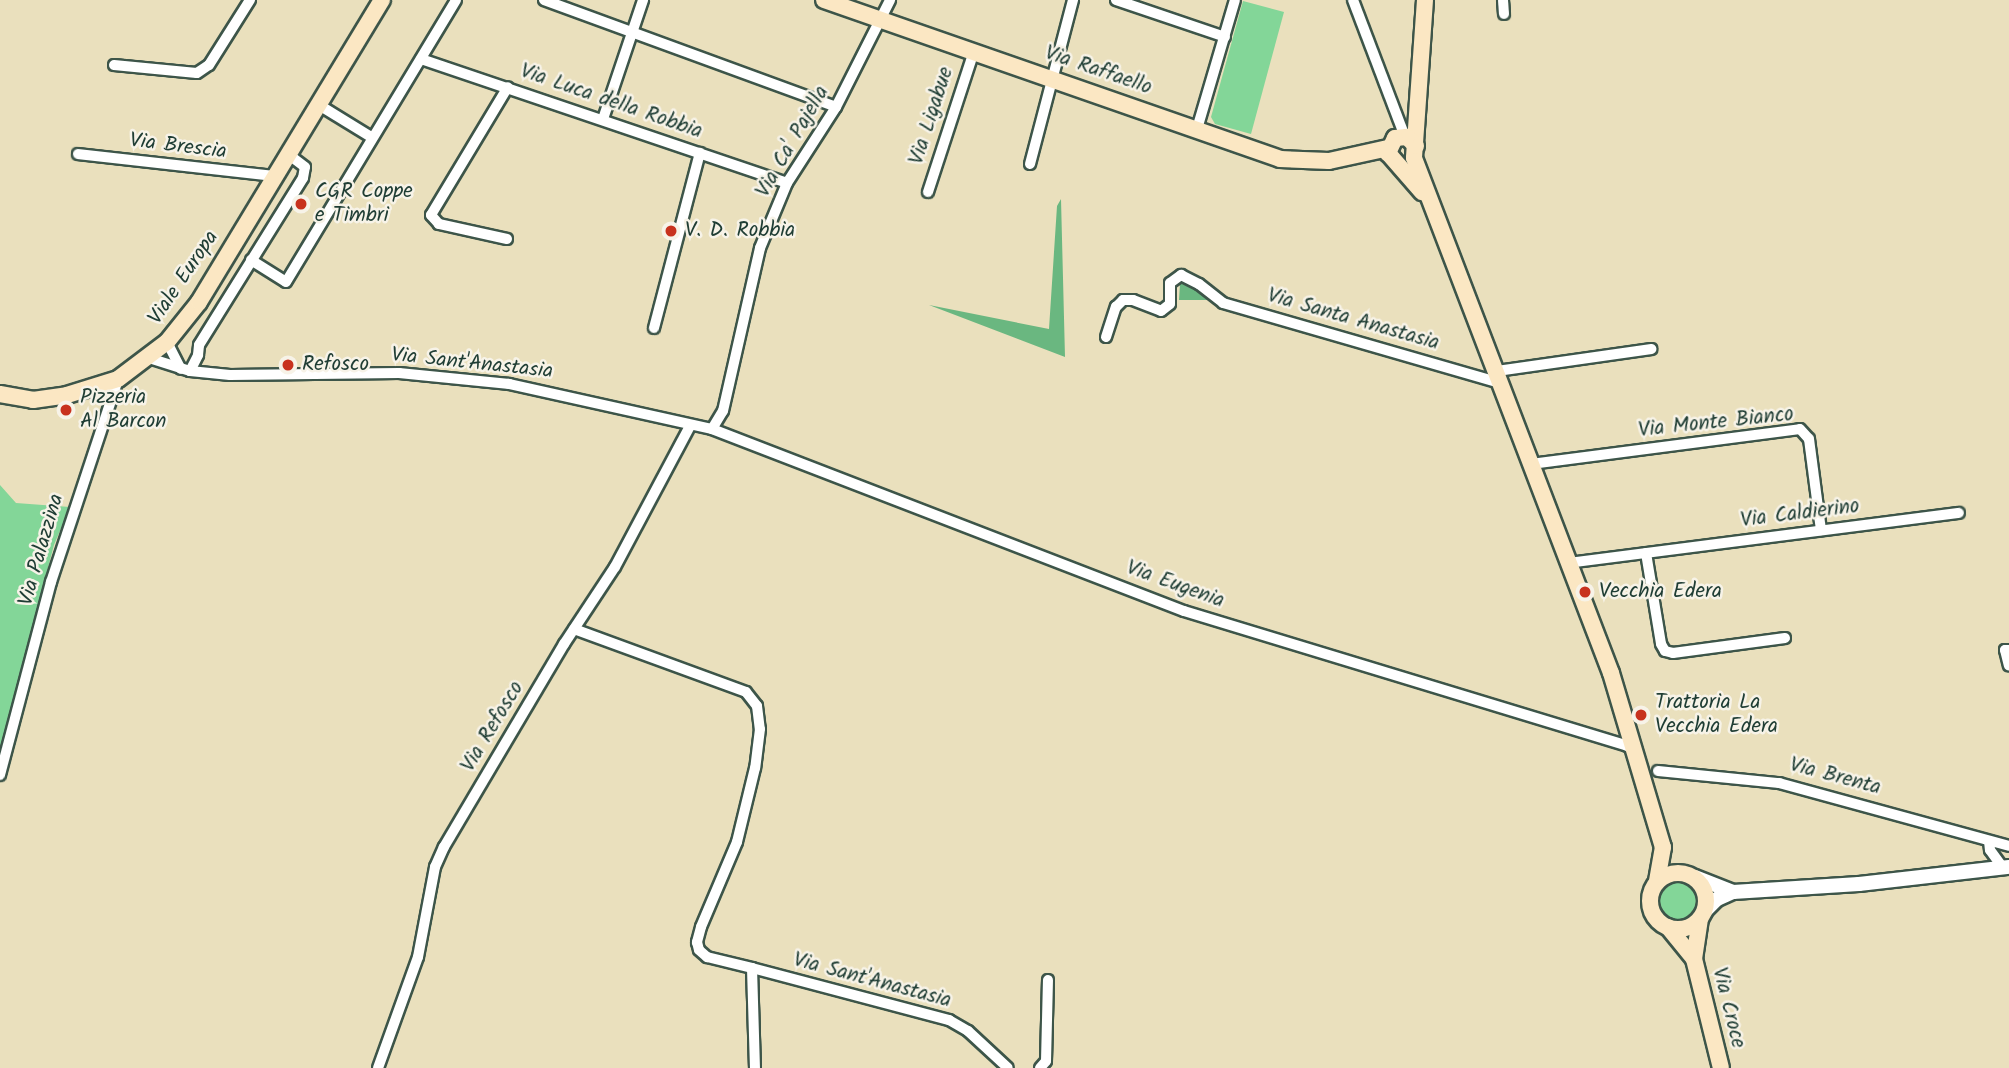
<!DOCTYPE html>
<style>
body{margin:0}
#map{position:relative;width:2009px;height:1068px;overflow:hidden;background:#eae0bd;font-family:Kalam,sans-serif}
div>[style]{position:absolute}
.green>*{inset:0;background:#83d698}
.round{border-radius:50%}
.forest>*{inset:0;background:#6ab780}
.roads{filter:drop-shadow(2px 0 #3d5549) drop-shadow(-2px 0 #3d5549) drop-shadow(0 2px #3d5549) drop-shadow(0 -2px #3d5549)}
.minor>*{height:10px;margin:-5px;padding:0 5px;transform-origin:5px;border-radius:5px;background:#fff}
.tertiary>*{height:14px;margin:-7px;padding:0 7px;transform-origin:7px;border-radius:7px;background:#fff}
.secondary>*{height:16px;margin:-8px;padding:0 8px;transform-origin:8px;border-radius:8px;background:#fbe7c3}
.secondary>.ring{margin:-8px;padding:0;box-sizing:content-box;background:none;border:16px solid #fbe7c3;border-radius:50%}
.dots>*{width:19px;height:19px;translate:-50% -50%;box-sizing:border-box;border:4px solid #f7f3e8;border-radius:50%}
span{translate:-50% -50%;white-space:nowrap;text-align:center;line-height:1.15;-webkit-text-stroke:5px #f7f3e8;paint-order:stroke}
.street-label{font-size:21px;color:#1f3d34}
.poi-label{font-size:21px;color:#1f3d34}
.left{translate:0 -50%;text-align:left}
</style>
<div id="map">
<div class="green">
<i style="clip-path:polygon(1243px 1px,1284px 12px,1251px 134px,1215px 124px,1211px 117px)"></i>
<i style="clip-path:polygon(0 485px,16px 503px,70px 507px,54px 545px,0 748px)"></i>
<i class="round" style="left:1656px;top:877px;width:44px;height:44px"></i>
</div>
<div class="forest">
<i style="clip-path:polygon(1061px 199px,1065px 357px,929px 305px,1049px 329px,1057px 206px)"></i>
<i style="clip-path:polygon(1186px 280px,1214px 300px,1179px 300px,1180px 284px)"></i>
</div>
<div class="roads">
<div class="minor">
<i style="left:544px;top:0;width:311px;rotate:20.1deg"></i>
<i style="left:1116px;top:0;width:115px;rotate:18.7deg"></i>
<i style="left:1353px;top:0;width:147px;rotate:69.2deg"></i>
<i style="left:1503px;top:0;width:14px;rotate:86deg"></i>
<i style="left:421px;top:59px;width:386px;rotate:18.7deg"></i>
<i style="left:114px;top:65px;width:83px;rotate:5.5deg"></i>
<i style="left:197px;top:73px;width:14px;rotate:-34deg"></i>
<i style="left:209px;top:65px;width:77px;rotate:-57.8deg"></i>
<i style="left:319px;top:105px;width:61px;rotate:31.6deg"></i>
<i style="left:603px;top:119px;width:126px;rotate:-71.4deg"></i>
<i style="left:1197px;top:129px;width:134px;rotate:-73.6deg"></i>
<i style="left:78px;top:154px;width:197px;rotate:6.4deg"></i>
<i style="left:1030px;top:164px;width:170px;rotate:-75.3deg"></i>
<i style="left:928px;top:192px;width:148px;rotate:-71.9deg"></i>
<i style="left:507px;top:239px;width:70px;rotate:-167.6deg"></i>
<i style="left:439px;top:224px;width:12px;rotate:-132deg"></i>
<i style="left:431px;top:215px;width:149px;rotate:-59deg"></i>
<i style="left:251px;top:260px;width:41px;rotate:32.2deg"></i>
<i style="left:286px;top:282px;width:329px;rotate:-58.9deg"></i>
<i style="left:654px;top:328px;width:181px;rotate:-75.3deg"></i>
<i style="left:1106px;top:337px;width:32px;rotate:-72deg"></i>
<i style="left:1116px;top:307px;width:10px;rotate:-45deg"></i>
<i style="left:1123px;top:300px;width:10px"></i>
<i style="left:1133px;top:300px;width:30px;rotate:21deg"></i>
<i style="left:1161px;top:311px;width:11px;rotate:-38deg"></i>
<i style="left:1170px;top:304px;width:21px;rotate:-90deg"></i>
<i style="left:1170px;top:283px;width:14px;rotate:-36deg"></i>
<i style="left:1181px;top:275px;width:20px;rotate:27deg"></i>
<i style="left:1199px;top:284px;width:31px;rotate:38deg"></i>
<i style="left:1223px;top:303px;width:289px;rotate:16.1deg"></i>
<i style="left:167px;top:342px;width:30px;rotate:63deg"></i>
<i style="left:149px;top:358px;width:43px;rotate:17.6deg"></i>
<i style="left:190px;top:371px;width:40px;rotate:5.7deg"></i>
<i style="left:230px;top:375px;width:169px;rotate:-0.7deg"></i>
<i style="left:399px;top:373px;width:111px;rotate:5.7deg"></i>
<i style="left:509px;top:384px;width:208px;rotate:12.5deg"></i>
<i style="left:712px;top:429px;width:506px;rotate:21.09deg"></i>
<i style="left:1184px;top:611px;width:463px;rotate:16.9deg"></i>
<i style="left:1627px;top:746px;width:7px"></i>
<i style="left:190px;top:371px;width:18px;rotate:-63deg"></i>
<i style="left:198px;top:355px;width:10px;rotate:-84deg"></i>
<i style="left:199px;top:345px;width:197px;rotate:-58.1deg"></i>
<i style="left:303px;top:178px;width:11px;rotate:-80deg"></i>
<i style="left:305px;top:167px;width:21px;rotate:-143deg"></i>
<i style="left:1497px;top:371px;width:156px;rotate:-8.1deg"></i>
<i style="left:712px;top:429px;width:21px;rotate:-59deg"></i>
<i style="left:723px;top:411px;width:167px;rotate:-77.2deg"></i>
<i style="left:760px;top:248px;width:70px;rotate:-67.4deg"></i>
<i style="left:787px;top:183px;width:90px;rotate:-57.2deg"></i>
<i style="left:836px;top:107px;width:120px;rotate:-63.2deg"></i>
<i style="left:1531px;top:464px;width:271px;rotate:-7.4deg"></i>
<i style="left:1800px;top:429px;width:13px;rotate:48deg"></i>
<i style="left:1809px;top:439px;width:92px;rotate:82.5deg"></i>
<i style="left:1646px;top:553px;width:92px;rotate:80.6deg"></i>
<i style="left:1661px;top:644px;width:8px;rotate:60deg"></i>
<i style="left:1665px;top:651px;width:8px;rotate:14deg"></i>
<i style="left:1673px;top:653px;width:113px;rotate:-7.6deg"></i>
<i style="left:1568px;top:563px;width:394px;rotate:-7.3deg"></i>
<i style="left:574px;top:629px;width:183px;rotate:20.1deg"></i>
<i style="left:746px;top:692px;width:18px;rotate:52deg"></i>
<i style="left:757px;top:706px;width:23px;rotate:83deg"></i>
<i style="left:760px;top:729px;width:39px;rotate:97deg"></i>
<i style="left:755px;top:768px;width:76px;rotate:103.7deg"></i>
<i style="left:737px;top:842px;width:92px;rotate:113deg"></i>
<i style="left:701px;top:927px;width:16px;rotate:105deg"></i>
<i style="left:697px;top:942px;width:8px;rotate:76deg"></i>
<i style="left:699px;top:950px;width:11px;rotate:41deg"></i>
<i style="left:707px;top:957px;width:46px;rotate:13.7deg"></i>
<i style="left:752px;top:968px;width:100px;rotate:88.3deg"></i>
<i style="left:2009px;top:650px;width:4px;rotate:180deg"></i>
<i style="left:2005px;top:650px;width:16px;rotate:76deg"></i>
<i style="left:1658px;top:771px;width:122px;rotate:5.7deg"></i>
<i style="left:1779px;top:783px;width:238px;rotate:15.3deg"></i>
<i style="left:0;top:775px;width:200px;rotate:-75.2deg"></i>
<i style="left:51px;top:582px;width:214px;rotate:-71.7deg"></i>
<i style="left:1989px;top:841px;width:9px;rotate:84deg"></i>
<i style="left:1990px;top:850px;width:22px;rotate:54deg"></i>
<i style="left:752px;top:968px;width:204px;rotate:14.8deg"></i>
<i style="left:949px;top:1020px;width:22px;rotate:30deg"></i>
<i style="left:968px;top:1031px;width:54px;rotate:42.8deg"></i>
<i style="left:378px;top:1068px;width:118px;rotate:-70.2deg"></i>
<i style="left:418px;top:957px;width:92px;rotate:-79.3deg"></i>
<i style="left:435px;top:867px;width:22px;rotate:-66deg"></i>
<i style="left:444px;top:847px;width:236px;rotate:-59.4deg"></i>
<i style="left:564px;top:644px;width:92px;rotate:-56.5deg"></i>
<i style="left:615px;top:567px;width:160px;rotate:-62deg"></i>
<i style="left:1040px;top:1068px;width:9px;rotate:-49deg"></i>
<i style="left:1046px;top:1061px;width:81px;rotate:-88.6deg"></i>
</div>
<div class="tertiary">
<i style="left:1695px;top:877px;width:41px;rotate:21.5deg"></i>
<i style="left:1703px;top:913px;width:20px;rotate:-45deg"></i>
<i style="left:1717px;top:899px;width:17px;rotate:-24deg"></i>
<i style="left:1733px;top:892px;width:126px;rotate:-3.6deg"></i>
<i style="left:1859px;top:884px;width:151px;rotate:-6.5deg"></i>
</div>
<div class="secondary">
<i style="left:824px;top:0;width:483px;rotate:19.2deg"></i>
<i style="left:1280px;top:159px;width:49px;rotate:2.3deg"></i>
<i style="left:1329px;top:161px;width:60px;rotate:-12.4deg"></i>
<i style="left:1425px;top:0;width:158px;rotate:94deg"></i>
<i style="left:1414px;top:158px;width:551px;rotate:69.07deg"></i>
<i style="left:1611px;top:673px;width:182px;rotate:73.4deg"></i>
<i style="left:1663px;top:847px;width:36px;rotate:100deg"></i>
<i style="left:1416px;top:146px;width:13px;rotate:-135deg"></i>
<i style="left:1407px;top:137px;width:12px;rotate:175deg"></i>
<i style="left:1395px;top:138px;width:17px;rotate:115deg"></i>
<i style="left:1388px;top:153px;width:52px;rotate:48.9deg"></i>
<i style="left:0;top:394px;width:34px;rotate:10deg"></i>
<i style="left:33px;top:400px;width:34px;rotate:-8deg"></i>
<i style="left:67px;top:395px;width:53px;rotate:-17.4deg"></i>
<i style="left:118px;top:379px;width:61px;rotate:-37.1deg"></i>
<i style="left:167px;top:342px;width:51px;rotate:-51.3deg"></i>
<i style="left:199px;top:302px;width:353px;rotate:-58.8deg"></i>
<i class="ring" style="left:1650px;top:873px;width:40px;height:40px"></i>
<i style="left:1668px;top:927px;width:41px;rotate:50.9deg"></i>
<i style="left:1694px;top:959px;width:112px;rotate:76.1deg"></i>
<i style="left:1694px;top:959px;width:40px;rotate:-81.5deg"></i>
</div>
</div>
<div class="dots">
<i style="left:301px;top:204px;background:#c8321e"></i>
<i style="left:671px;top:231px;background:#c8321e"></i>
<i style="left:288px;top:365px;background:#c8321e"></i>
<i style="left:66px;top:410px;background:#c8321e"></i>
<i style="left:1585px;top:592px;background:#c8321e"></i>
<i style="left:1641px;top:715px;background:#c8321e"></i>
</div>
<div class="street-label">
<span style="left:1098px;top:71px;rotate:19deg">Via Raffaello</span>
<span style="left:611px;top:102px;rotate:19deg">Via Luca della Robbia</span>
<span style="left:932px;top:116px;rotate:-72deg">Via Ligabue</span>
<span style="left:793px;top:142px;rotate:-60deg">Via Ca' Pajella</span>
<span style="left:178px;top:147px;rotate:7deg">Via Brescia</span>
<span style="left:184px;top:278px;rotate:-56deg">Viale Europa</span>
<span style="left:1353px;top:320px;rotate:16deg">Via Santa Anastasia</span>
<span style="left:472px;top:364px;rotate:6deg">Via Sant'Anastasia</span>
<span style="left:1716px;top:423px;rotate:-6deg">Via Monte Bianco</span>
<span style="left:1800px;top:514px;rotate:-7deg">Via Caldierino</span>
<span style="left:42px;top:550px;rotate:-74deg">Via Palazzina</span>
<span style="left:1175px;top:585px;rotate:20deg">Via Eugenia</span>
<span style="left:493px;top:727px;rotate:-59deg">Via Refosco</span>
<span style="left:1835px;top:777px;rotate:15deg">Via Brenta</span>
<span style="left:872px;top:981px;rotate:15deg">Via Sant'Anastasia</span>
<span style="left:1728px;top:1008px;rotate:76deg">Via Croce</span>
</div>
<div class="poi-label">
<span class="left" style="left:315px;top:204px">CGR Coppe<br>e Timbri</span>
<span class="left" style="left:685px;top:231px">V. D. Robbia</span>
<span class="left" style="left:302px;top:365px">Refosco</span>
<span class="left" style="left:80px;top:410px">Pizzeria<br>Al Barcon</span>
<span class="left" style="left:1599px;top:592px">Vecchia Edera</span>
<span class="left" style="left:1655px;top:715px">Trattoria La<br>Vecchia Edera</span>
</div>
</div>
